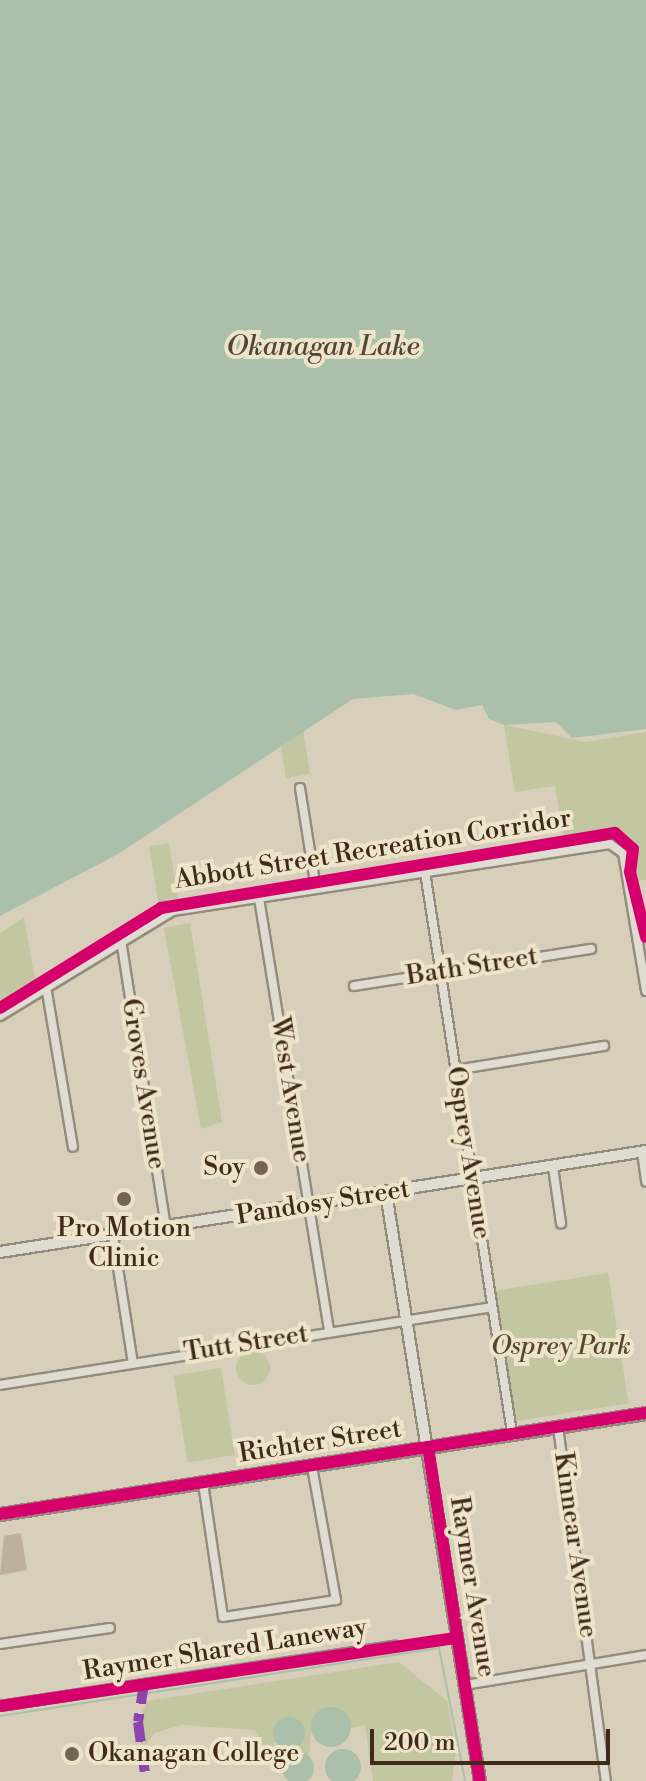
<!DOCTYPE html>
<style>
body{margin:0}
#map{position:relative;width:646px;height:1781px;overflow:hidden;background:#d7cfb9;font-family:"Libre Bodoni",serif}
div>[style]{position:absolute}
.green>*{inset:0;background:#c2c6a1;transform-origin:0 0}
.round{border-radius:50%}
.water>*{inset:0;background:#aac0aa}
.stream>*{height:2px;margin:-1px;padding:0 1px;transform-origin:1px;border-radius:1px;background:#aac0aa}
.building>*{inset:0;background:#bfaf9f}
.roads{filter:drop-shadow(2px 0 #938b7d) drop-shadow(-2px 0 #938b7d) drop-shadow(0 2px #938b7d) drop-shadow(0 -2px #938b7d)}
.minor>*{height:8px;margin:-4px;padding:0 4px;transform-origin:4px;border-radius:4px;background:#e0dcd1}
.tertiary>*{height:10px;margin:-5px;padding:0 5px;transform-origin:5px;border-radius:5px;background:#e0dcd1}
.secondary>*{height:11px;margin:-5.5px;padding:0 5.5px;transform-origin:5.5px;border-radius:5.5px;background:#e0dcd1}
.quiet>*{height:10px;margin-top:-5px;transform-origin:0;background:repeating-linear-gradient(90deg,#8e44ad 0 20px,transparent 0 30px)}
.cycleway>*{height:12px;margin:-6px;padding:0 6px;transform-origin:6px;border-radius:6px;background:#d6006c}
.dots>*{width:22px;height:22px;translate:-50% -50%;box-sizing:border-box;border:4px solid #ede4c9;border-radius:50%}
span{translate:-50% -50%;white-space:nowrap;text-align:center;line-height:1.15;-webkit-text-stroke:8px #ede4c9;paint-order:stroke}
.street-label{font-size:26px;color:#402a19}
.poi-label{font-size:26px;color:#402a19}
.right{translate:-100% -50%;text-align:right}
.left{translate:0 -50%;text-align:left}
.park-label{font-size:26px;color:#564830;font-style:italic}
.water-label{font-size:28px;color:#514735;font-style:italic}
.scale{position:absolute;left:370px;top:1729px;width:240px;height:36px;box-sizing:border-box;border:4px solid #402a19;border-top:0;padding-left:10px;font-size:24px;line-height:28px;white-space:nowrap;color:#402a19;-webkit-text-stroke:6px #ede4c9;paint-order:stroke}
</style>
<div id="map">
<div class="green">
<i style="clip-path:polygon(504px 725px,586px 742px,646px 732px,646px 880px,636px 881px,632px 842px,619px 831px,564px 842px,555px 786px,515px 792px)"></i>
<i style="clip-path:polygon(303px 729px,310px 774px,286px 778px,281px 747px)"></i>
<i style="left:169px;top:843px;width:58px;height:20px;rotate:81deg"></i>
<i style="clip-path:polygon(24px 917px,35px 980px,0 1002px,0 934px)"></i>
<i style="clip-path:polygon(190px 923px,222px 1122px,201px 1129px,164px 928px)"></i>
<i style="left:608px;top:1273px;width:132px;height:115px;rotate:81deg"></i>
<i class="round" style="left:236px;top:1351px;width:34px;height:34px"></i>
<i style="left:221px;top:1368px;width:88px;height:48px;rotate:81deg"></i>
<i style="clip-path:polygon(399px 1662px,447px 1701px,456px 1750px,452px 1781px,373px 1781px,365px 1725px,350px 1728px,332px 1707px,312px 1721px,309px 1757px,276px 1756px,298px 1746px,304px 1727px,275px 1742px,268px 1756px,255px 1730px,181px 1725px,154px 1733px,142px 1750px,138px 1724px,147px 1701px)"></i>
</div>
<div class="water">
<i style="clip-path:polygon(0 0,646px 0,646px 729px,572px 738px,556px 722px,504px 725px,489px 719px,482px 705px,456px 710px,413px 694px,353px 699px,118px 854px,0 916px)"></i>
<i class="round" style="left:311px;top:1707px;width:40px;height:40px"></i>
<i class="round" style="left:273px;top:1717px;width:32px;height:32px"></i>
<i class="round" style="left:325px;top:1749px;width:36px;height:36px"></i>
<i class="round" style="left:282px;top:1752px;width:32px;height:32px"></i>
</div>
<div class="stream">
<i style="left:0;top:1716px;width:444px;rotate:-8.8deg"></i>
<i style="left:439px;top:1648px;width:136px;rotate:78.9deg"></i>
</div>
<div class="building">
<i style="clip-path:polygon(21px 1533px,27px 1570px,0 1575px,4px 1536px)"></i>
</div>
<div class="roads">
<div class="minor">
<i style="left:300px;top:788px;width:102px;rotate:81deg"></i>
<i style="left:425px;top:872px;width:568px;rotate:81.18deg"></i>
<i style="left:259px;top:898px;width:439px;rotate:80.8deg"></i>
<i style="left:121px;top:940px;width:291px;rotate:81.1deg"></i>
<i style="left:46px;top:986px;width:163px;rotate:80.5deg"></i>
<i style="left:354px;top:986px;width:240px;rotate:-8.9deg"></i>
<i style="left:0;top:1016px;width:202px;rotate:-31.3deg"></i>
<i style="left:173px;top:911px;width:442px;rotate:-8.7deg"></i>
<i style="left:610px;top:844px;width:16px;rotate:35deg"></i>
<i style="left:623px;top:853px;width:140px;rotate:80.5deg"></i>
<i style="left:455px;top:1070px;width:151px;rotate:-9.2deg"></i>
<i style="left:642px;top:1152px;width:30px;rotate:82deg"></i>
<i style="left:553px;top:1167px;width:57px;rotate:81.9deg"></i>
<i style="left:113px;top:1236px;width:129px;rotate:81.1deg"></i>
<i style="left:0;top:1385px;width:498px;rotate:-9deg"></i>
<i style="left:558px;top:1427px;width:357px;rotate:82.3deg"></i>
<i style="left:203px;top:1483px;width:135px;rotate:81.5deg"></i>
<i style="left:223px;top:1617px;width:114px;rotate:-8.6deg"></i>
<i style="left:336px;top:1600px;width:136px;rotate:-100.2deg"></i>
<i style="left:0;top:1644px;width:111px;rotate:-8.3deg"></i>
<i style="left:465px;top:1685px;width:183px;rotate:-9.4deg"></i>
<i style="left:0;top:1706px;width:399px;rotate:-8.7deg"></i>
</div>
<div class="tertiary">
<i style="left:386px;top:1193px;width:595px;rotate:80.92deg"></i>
<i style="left:0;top:1252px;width:654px;rotate:-8.89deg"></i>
</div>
<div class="secondary">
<i style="left:0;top:1514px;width:654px;rotate:-8.89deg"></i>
</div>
</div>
<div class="quiet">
<i style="left:144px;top:1684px;width:38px;rotate:99deg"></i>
<i style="left:138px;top:1722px;width:60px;rotate:82.3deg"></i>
</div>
<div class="cycleway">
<i style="left:0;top:1008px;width:190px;rotate:-31.8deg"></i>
<i style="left:161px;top:908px;width:460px;rotate:-9.4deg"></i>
<i style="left:615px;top:833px;width:24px;rotate:42deg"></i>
<i style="left:633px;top:849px;width:23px;rotate:97deg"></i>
<i style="left:630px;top:872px;width:67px;rotate:76.2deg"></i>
<i style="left:428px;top:1447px;width:338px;rotate:81.2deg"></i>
<i style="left:0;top:1514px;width:654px;rotate:-8.89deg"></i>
<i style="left:0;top:1706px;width:462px;rotate:-8.5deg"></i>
</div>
<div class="dots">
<i style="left:261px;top:1168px;background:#756451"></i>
<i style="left:124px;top:1199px;background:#756451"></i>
<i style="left:72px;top:1754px;background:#756451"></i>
</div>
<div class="street-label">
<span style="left:373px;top:850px;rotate:-9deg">Abbott Street Recreation Corridor</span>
<span style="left:472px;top:967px;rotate:-9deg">Bath Street</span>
<span style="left:143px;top:1084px;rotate:81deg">Groves Avenue</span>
<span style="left:290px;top:1090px;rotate:81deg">West Avenue</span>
<span style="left:468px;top:1153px;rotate:81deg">Osprey Avenue</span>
<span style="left:323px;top:1203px;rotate:-9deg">Pandosy Street</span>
<span style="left:246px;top:1344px;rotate:-9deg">Tutt Street</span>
<span style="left:320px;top:1442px;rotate:-9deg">Richter Street</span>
<span style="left:575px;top:1545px;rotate:82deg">Kinnear Avenue</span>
<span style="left:472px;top:1587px;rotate:81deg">Raymer Avenue</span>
<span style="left:225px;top:1650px;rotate:-9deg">Raymer Shared Laneway</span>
</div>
<div class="poi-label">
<span class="right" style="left:245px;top:1168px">Soy</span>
<span style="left:124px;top:1244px">Pro Motion<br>Clinic</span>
<span class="left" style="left:88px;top:1754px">Okanagan College</span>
</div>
<div class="park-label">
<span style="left:561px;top:1347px">Osprey Park</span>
</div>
<div class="water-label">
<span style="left:323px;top:347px">Okanagan Lake</span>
</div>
<div class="scale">200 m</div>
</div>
